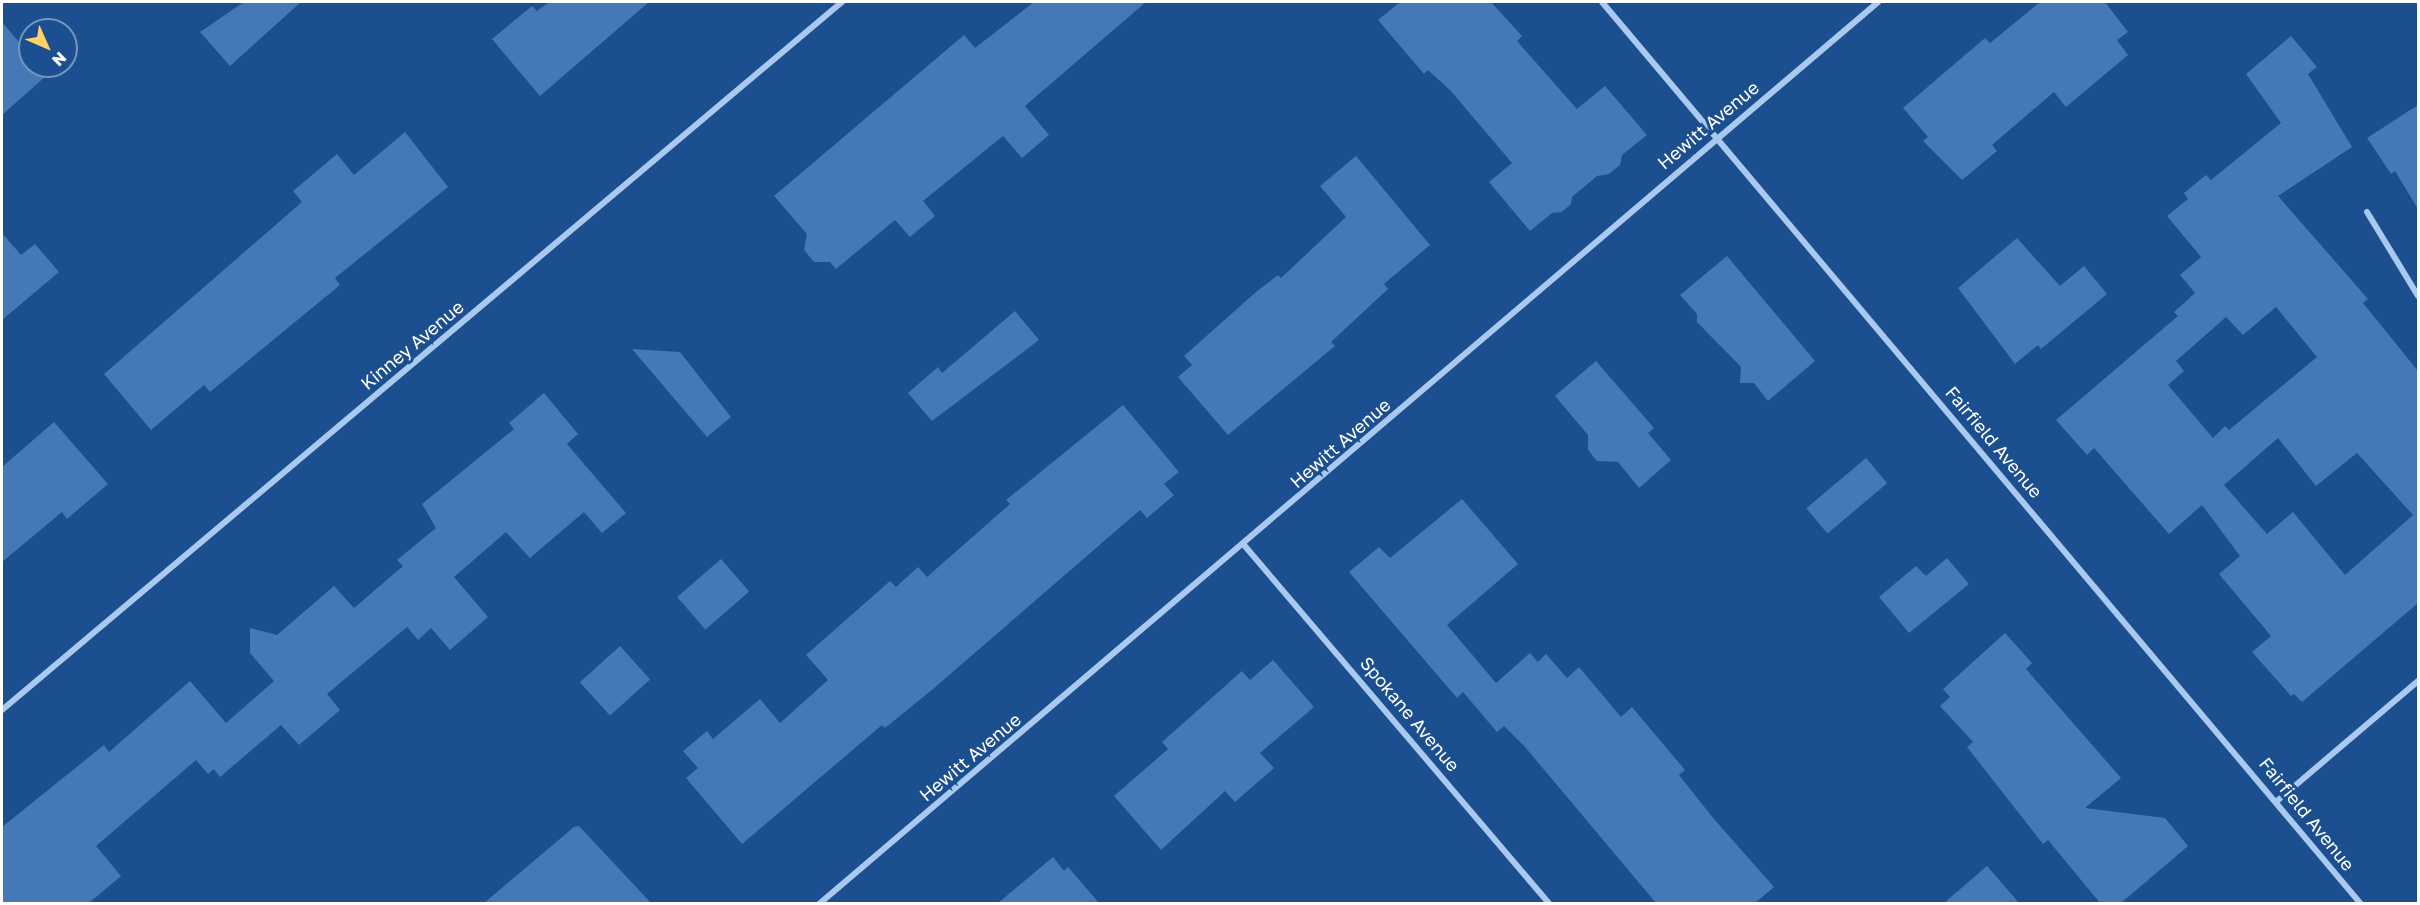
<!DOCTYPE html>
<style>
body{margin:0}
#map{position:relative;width:2420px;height:905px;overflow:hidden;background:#1b4f8f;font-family:"Golos Text",sans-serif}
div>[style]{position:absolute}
.building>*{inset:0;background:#4478b7;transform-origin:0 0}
.street>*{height:6px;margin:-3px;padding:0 3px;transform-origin:3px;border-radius:3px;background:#a9c9ee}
span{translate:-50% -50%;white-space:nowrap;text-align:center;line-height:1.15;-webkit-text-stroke:6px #1b4f8f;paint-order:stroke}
.street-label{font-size:18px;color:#fff}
.frame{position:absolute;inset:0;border:3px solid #fff;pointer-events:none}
.north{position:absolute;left:18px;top:18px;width:60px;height:60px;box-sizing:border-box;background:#1b4f8f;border:2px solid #7695bc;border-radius:50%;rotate:135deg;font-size:16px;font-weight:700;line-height:24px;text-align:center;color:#fff}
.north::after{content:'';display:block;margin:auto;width:21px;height:27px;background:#ffd166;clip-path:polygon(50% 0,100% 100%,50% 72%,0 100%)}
</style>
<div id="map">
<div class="building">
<i style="clip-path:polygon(244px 2px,301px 2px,230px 66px,200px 32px)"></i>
<i style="clip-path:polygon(549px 2px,649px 2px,540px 96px,492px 39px,532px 6px,537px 11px)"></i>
<i style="clip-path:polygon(1034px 2px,1146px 2px,1025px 106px,1049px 135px,1022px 158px,1003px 136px,923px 201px,935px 216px,910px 237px,895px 220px,836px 269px,830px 262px,814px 262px,804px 250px,807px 234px,774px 196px,964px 35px,975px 48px)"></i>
<i style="clip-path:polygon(1400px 2px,1491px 2px,1522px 36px,1517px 41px,1577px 109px,1605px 86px,1647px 135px,1622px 155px,1620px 165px,1609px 174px,1597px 176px,1572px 197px,1571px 204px,1562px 212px,1552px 213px,1530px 231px,1489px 182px,1512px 163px,1450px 90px,1428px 70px,1424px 74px,1378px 20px)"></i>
<i style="clip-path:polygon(2040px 2px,2105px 2px,2128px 32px,2117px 40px,2128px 55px,2066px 107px,2054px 92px,1992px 145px,1997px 151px,1962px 180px,1923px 141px,1928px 137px,1903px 108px,1985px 38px,1990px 43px)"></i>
<i style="clip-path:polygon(2px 22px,30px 55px,30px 66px,39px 66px,47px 75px,2px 115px)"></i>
<i style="clip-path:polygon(evenodd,2291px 36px,2317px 67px,2308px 74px,2352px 147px,2278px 196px,2368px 299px,2363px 303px,2418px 371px,2418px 603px,2302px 702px,2294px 694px,2291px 696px,2252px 652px,2271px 636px,2219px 574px,2240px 556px,2202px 505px,2169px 534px,2094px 448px,2087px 455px,2056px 420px,2178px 316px,2174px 312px,2195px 293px,2180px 275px,2201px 257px,2167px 216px,2188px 199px,2184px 193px,2206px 175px,2211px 180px,2281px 123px,2246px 74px,2291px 36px,2276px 307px,2317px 357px,2229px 430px,2225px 426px,2213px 438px,2168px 385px,2184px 371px,2176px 361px,2226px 317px,2243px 335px,2276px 307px,2291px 36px,2278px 438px,2316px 486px,2357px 453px,2413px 515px,2345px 575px,2293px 512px,2267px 534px,2224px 485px,2278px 438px)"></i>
<i style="clip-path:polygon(2418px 105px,2418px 209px,2395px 171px,2391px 174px,2367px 138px)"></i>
<i style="clip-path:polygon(405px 132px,448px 187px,335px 278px,340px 285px,210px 392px,204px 385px,151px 430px,104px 374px,302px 202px,293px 191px,337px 154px,354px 175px)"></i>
<i style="clip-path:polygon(1356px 156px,1430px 245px,1384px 284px,1388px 289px,1331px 342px,1335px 346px,1228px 435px,1178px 377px,1192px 365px,1184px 356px,1256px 292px,1278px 275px,1281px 278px,1346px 217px,1320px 186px)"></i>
<i style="clip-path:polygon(2px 233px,21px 255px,35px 244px,59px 272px,2px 320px)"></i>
<i style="clip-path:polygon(2017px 238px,2060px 286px,2084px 266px,2107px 294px,2041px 349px,2038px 345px,2015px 364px,1958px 288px)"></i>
<i style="clip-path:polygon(1727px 256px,1815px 361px,1768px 401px,1754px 383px,1740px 383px,1741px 367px,1697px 322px,1697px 314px,1680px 295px)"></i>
<i style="clip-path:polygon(1015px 311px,1039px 340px,932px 421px,908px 393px,938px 367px,942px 373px)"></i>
<i style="clip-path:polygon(632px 349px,680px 352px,731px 417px,707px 437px)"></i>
<i style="clip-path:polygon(1596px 361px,1654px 428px,1648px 433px,1671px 460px,1639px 488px,1618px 462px,1597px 461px,1588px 450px,1588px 435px,1555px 396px)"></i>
<i style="clip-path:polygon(544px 393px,578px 434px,567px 444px,626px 513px,602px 533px,584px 512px,530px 558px,506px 532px,454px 577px,488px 617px,450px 650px,431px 628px,418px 640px,407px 627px,327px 694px,340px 710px,299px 745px,281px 725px,220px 777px,214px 769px,208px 774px,196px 760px,96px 846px,121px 876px,89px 903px,2px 903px,2px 827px,104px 745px,109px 752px,190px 681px,226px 723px,274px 681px,250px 653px,250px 628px,277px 635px,334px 586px,354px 608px,403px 566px,397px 560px,436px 528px,422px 504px,514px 429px,509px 423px)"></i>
<i style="clip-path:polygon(1123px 405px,1179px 472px,1164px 484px,1174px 495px,1147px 518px,1140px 510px,933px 689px,885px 728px,882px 725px,742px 844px,686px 778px,698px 768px,683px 751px,707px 731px,713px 739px,760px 699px,780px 723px,828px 680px,806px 655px,890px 581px,896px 587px,918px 567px,927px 577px,1010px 504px,1006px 500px)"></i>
<i style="clip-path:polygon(54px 422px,108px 484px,67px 519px,62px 512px,2px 562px,2px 467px)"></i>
<i style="left:1866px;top:458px;width:33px;height:78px;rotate:50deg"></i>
<i style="clip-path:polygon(1462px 499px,1518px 564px,1447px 625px,1496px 683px,1530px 653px,1538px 662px,1546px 654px,1567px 678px,1579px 667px,1621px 717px,1632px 707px,1685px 770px,1679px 775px,1714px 819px,1774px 887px,1755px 903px,1656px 903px,1525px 747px,1504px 726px,1497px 732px,1463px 692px,1457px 698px,1349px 572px,1379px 547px,1390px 558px)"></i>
<i style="clip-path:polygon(1947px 558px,1969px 584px,1909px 633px,1879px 597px,1916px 566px,1926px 576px)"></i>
<i style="left:721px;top:559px;width:43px;height:58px;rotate:49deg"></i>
<i style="clip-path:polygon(2005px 633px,2032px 663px,2026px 669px,2121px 778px,2085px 808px,2165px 818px,2188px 846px,2121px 903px,2100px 903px,2048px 840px,2043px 844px,1967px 747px,1973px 742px,1940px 706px,1950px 697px,1943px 689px)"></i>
<i style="left:620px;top:646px;width:45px;height:54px;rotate:48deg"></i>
<i style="clip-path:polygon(1273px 660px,1314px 707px,1260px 753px,1274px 768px,1235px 802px,1225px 791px,1161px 850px,1114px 796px,1168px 749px,1162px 742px,1242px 671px,1250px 680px)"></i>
<i style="clip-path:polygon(579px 826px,651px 903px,484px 903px,574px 827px)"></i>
<i style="clip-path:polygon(1053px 857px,1064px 871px,1068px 867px,1099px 903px,998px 903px)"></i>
<i style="clip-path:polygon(1987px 866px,2019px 903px,1944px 903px)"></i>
</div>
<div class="street">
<i style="left:1602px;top:2px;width:1179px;rotate:49.92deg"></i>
<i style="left:2367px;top:212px;width:98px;rotate:58.7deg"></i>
<i style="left:1244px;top:545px;width:471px;rotate:49.6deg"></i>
<i style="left:2px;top:710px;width:1099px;rotate:-40.13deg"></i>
<i style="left:2277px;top:801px;width:185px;rotate:-40.4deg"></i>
<i style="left:819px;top:904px;width:1391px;rotate:-40.42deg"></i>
</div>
<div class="street-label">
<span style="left:1708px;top:125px;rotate:-40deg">Hewitt Avenue</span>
<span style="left:412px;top:345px;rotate:-40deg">Kinney Avenue</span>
<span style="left:1994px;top:442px;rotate:50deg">Fairfield Avenue</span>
<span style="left:1340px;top:443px;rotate:-41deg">Hewitt Avenue</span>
<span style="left:1410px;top:714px;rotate:50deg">Spokane Avenue</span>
<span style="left:970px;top:757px;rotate:-40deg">Hewitt Avenue</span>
<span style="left:2307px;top:814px;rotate:51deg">Fairfield Avenue</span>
</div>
<div class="frame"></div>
<div class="north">N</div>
</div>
